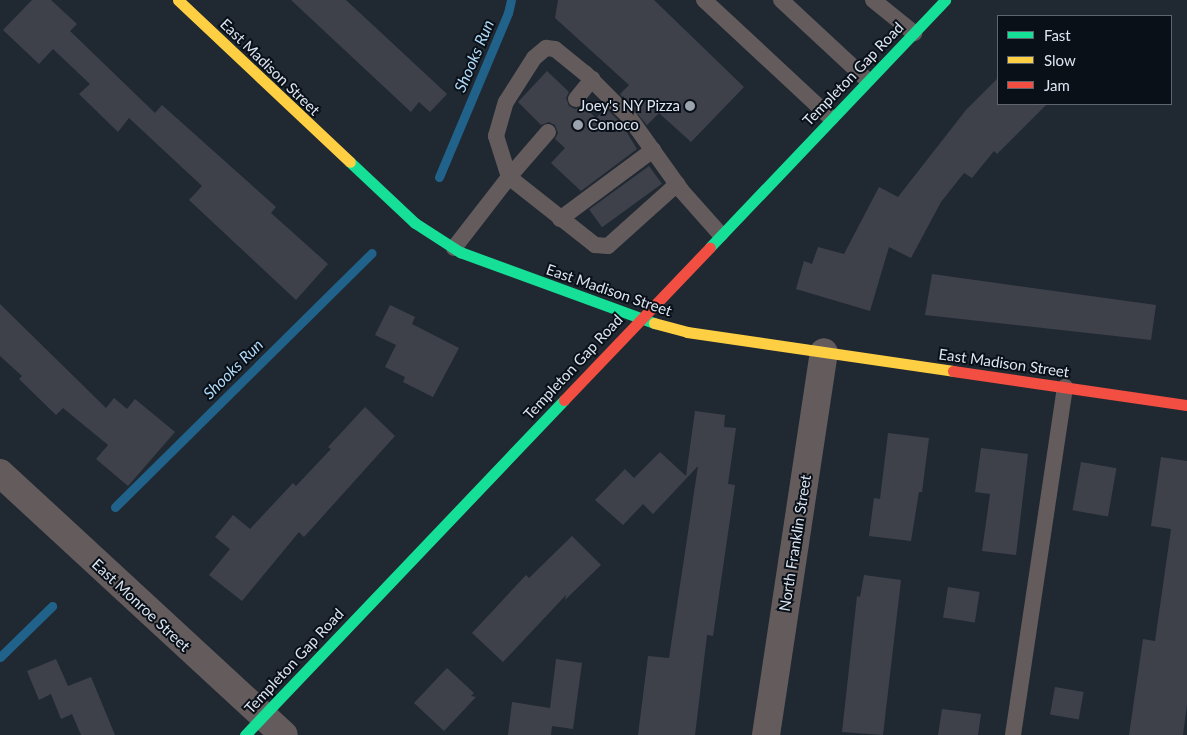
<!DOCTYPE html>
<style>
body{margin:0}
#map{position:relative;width:1187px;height:735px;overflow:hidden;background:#202932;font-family:Lato,sans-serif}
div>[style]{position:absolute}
.stream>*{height:9px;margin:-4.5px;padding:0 4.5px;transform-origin:4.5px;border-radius:4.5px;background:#206289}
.building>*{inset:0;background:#3f414a;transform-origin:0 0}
.lane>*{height:16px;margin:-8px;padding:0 8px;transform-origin:8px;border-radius:8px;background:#645c5c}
.street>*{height:28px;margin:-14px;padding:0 14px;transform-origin:14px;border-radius:14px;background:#645c5c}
.fast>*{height:11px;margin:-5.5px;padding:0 5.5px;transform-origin:5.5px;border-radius:5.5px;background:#16e098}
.slow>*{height:11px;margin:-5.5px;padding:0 5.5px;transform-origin:5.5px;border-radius:5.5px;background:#ffcf43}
.jam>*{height:11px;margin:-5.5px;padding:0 5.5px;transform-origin:5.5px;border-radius:5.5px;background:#f24e42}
.dots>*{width:14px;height:14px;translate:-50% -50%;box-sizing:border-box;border:2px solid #0a1018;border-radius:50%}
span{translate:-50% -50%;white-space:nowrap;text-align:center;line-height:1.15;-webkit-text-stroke:4px #0a1018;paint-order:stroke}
.street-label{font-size:15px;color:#dce5f1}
.poi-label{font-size:15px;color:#dce5f1}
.right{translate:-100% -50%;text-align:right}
.left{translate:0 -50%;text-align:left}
.water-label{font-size:16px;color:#b0daf7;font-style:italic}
.legend{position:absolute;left:997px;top:15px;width:175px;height:90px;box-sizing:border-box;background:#0a1018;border:1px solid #5e656f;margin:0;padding:6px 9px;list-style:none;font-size:15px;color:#dce5f1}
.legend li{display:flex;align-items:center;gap:10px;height:25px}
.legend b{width:25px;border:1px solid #5e656f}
</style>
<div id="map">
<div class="stream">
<i style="left:439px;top:177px;width:178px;rotate:-67.2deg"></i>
<i style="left:508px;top:13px;width:13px;rotate:-77deg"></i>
<i style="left:115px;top:507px;width:361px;rotate:-44.7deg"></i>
<i style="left:0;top:657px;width:73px;rotate:-44.4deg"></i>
</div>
<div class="building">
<i style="clip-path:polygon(32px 0,51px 0,77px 24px,70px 31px,155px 113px,162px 105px,276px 207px,271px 213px,328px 264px,296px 300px,189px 200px,202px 186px,129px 118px,118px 132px,79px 94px,90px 84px,53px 49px,39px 64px,3px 30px)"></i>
<i style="clip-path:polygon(291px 0,346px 0,447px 94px,430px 112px,419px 102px,411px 112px)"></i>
<i style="clip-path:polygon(558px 0,654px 0,744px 87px,691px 142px,659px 113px,647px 125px,620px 94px,629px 85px,555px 18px)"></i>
<i style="clip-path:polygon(547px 71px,569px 92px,566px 98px,569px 106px,575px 109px,583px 106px,596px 118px,606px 108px,621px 123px,637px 149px,581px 191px,551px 163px,565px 148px,555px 139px,558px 133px,555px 125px,549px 122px,541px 125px,518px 102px)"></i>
<i style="clip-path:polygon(998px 78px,998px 104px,1047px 104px,997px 154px,994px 151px,972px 178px,964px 173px,941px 202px,911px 258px,889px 247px,870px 311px,796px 289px,804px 261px,812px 264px,818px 247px,844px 254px,879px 187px,898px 197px,966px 110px)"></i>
<i style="left:649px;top:166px;width:22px;height:74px;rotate:54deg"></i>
<i style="clip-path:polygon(932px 274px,1156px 305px,1151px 340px,925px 315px)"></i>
<i style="clip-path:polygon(0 304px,106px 408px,114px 398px,127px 409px,135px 399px,175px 432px,128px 486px,96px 459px,108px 445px,63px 408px,56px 415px,19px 379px,22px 376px,0 356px)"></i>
<i style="clip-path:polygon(390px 305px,415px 317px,412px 324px,459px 348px,433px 397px,403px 382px,405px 377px,385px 367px,396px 345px,375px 335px)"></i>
<i style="clip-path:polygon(365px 407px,395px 436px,304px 537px,299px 532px,242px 601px,209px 575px,230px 549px,215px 537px,233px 515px,250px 529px,293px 483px,296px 486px,331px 449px,328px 447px)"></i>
<i style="clip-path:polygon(695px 411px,725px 415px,724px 427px,736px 428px,728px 484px,735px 485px,713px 636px,707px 635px,695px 735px,638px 735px,648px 656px,669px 658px,698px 466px,653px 514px,643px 504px,623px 525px,595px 500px,625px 469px,634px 478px,660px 452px,686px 476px)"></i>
<i style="clip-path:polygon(888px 433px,929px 438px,922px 492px,919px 492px,911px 541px,869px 536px,874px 498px,880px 499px)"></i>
<i style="clip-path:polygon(981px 448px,1028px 454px,1016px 555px,982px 551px,990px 494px,975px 492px)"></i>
<i style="clip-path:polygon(1161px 457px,1187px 461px,1187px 704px,1183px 735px,1129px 735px,1143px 639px,1155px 641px,1171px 529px,1151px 526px)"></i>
<i style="left:1081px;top:462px;width:36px;height:49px;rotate:10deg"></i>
<i style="clip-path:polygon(572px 536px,601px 565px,565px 600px,566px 595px,503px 662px,472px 633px,526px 575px,529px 578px)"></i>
<i style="clip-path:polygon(864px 575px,901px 580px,883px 735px,842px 732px,857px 596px,860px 597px)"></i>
<i style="left:948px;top:587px;width:32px;height:31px;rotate:9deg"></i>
<i style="clip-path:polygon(56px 659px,68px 686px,91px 677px,115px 735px,81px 735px,72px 714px,61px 719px,51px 694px,39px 700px,27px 671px)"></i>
<i style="clip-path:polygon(556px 659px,582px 663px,573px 729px,552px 726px,551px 735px,508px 735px,512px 702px,550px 708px)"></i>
<i style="clip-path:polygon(447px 668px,474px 693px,471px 696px,476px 697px,444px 731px,414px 703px)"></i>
<i style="left:1055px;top:687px;width:29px;height:28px;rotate:10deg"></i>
<i style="clip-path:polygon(942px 709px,981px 714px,978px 735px,938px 735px)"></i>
</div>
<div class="lane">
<i style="left:704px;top:0;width:173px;rotate:42.9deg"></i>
<i style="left:781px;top:0;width:117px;rotate:42.9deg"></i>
<i style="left:873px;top:0;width:53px;rotate:38.8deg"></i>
<i style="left:576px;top:99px;width:26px;rotate:-51deg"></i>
<i style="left:548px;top:132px;width:60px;rotate:130.9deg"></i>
<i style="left:509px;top:177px;width:110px;rotate:38.3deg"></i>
<i style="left:595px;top:245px;width:13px;rotate:4deg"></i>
<i style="left:608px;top:246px;width:93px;rotate:-41.9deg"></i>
<i style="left:560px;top:219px;width:116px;rotate:-36.6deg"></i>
<i style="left:454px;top:248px;width:90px;rotate:-52.2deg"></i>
<i style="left:509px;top:177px;width:43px;rotate:-107.6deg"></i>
<i style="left:496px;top:136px;width:35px;rotate:-74deg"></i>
<i style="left:506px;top:102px;width:52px;rotate:-57.5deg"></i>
<i style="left:534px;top:58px;width:16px;rotate:-40deg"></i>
<i style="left:546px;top:48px;width:9px;rotate:6deg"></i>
<i style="left:555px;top:49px;width:38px;rotate:39deg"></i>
<i style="left:585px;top:73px;width:62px;rotate:45deg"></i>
<i style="left:629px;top:117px;width:90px;rotate:54.5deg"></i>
<i style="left:681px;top:190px;width:59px;rotate:48.4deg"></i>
<i style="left:1013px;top:735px;width:352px;rotate:-81.5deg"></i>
</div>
<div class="street">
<i style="left:0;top:473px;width:386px;rotate:42.7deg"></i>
<i style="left:766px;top:735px;width:387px;rotate:-81.4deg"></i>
</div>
<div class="fast">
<i style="left:350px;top:162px;width:89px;rotate:43.2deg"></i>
<i style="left:415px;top:223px;width:54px;rotate:32.8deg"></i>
<i style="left:460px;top:252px;width:207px;rotate:20.1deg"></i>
<i style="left:710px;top:247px;width:341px;rotate:-46.4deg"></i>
<i style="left:245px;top:735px;width:463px;rotate:-46.4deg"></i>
</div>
<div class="slow">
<i style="left:178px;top:0;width:236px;rotate:43.3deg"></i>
<i style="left:654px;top:323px;width:34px;rotate:15deg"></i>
<i style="left:687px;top:332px;width:269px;rotate:8.3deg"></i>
</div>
<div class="jam">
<i style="left:953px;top:371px;width:236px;rotate:8.3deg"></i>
<i style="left:564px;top:400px;width:211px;rotate:-46.3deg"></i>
</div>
<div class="dots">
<i style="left:690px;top:106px;background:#9aa3ae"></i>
<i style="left:578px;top:125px;background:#9aa3ae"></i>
</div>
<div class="street-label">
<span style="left:270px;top:67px;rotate:44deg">East Madison Street</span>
<span style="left:853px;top:74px;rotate:-46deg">Templeton Gap Road</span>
<span style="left:609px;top:290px;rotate:19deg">East Madison Street</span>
<span style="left:1004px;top:363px;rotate:8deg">East Madison Street</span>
<span style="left:573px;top:367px;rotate:-47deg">Templeton Gap Road</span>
<span style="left:795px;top:543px;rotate:-81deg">North Franklin Street</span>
<span style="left:141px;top:605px;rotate:43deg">East Monroe Street</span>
<span style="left:294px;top:661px;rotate:-47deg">Templeton Gap Road</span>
</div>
<div class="poi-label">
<span class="right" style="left:680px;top:106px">Joey's NY Pizza</span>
<span class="left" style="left:588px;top:125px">Conoco</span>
</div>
<div class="water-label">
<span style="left:474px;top:56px;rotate:-67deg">Shooks Run</span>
<span style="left:233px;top:369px;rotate:-45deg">Shooks Run</span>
</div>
<ul class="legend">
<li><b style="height:6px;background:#16e098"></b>Fast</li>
<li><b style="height:6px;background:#ffcf43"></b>Slow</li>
<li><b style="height:6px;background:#f24e42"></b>Jam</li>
</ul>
</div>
